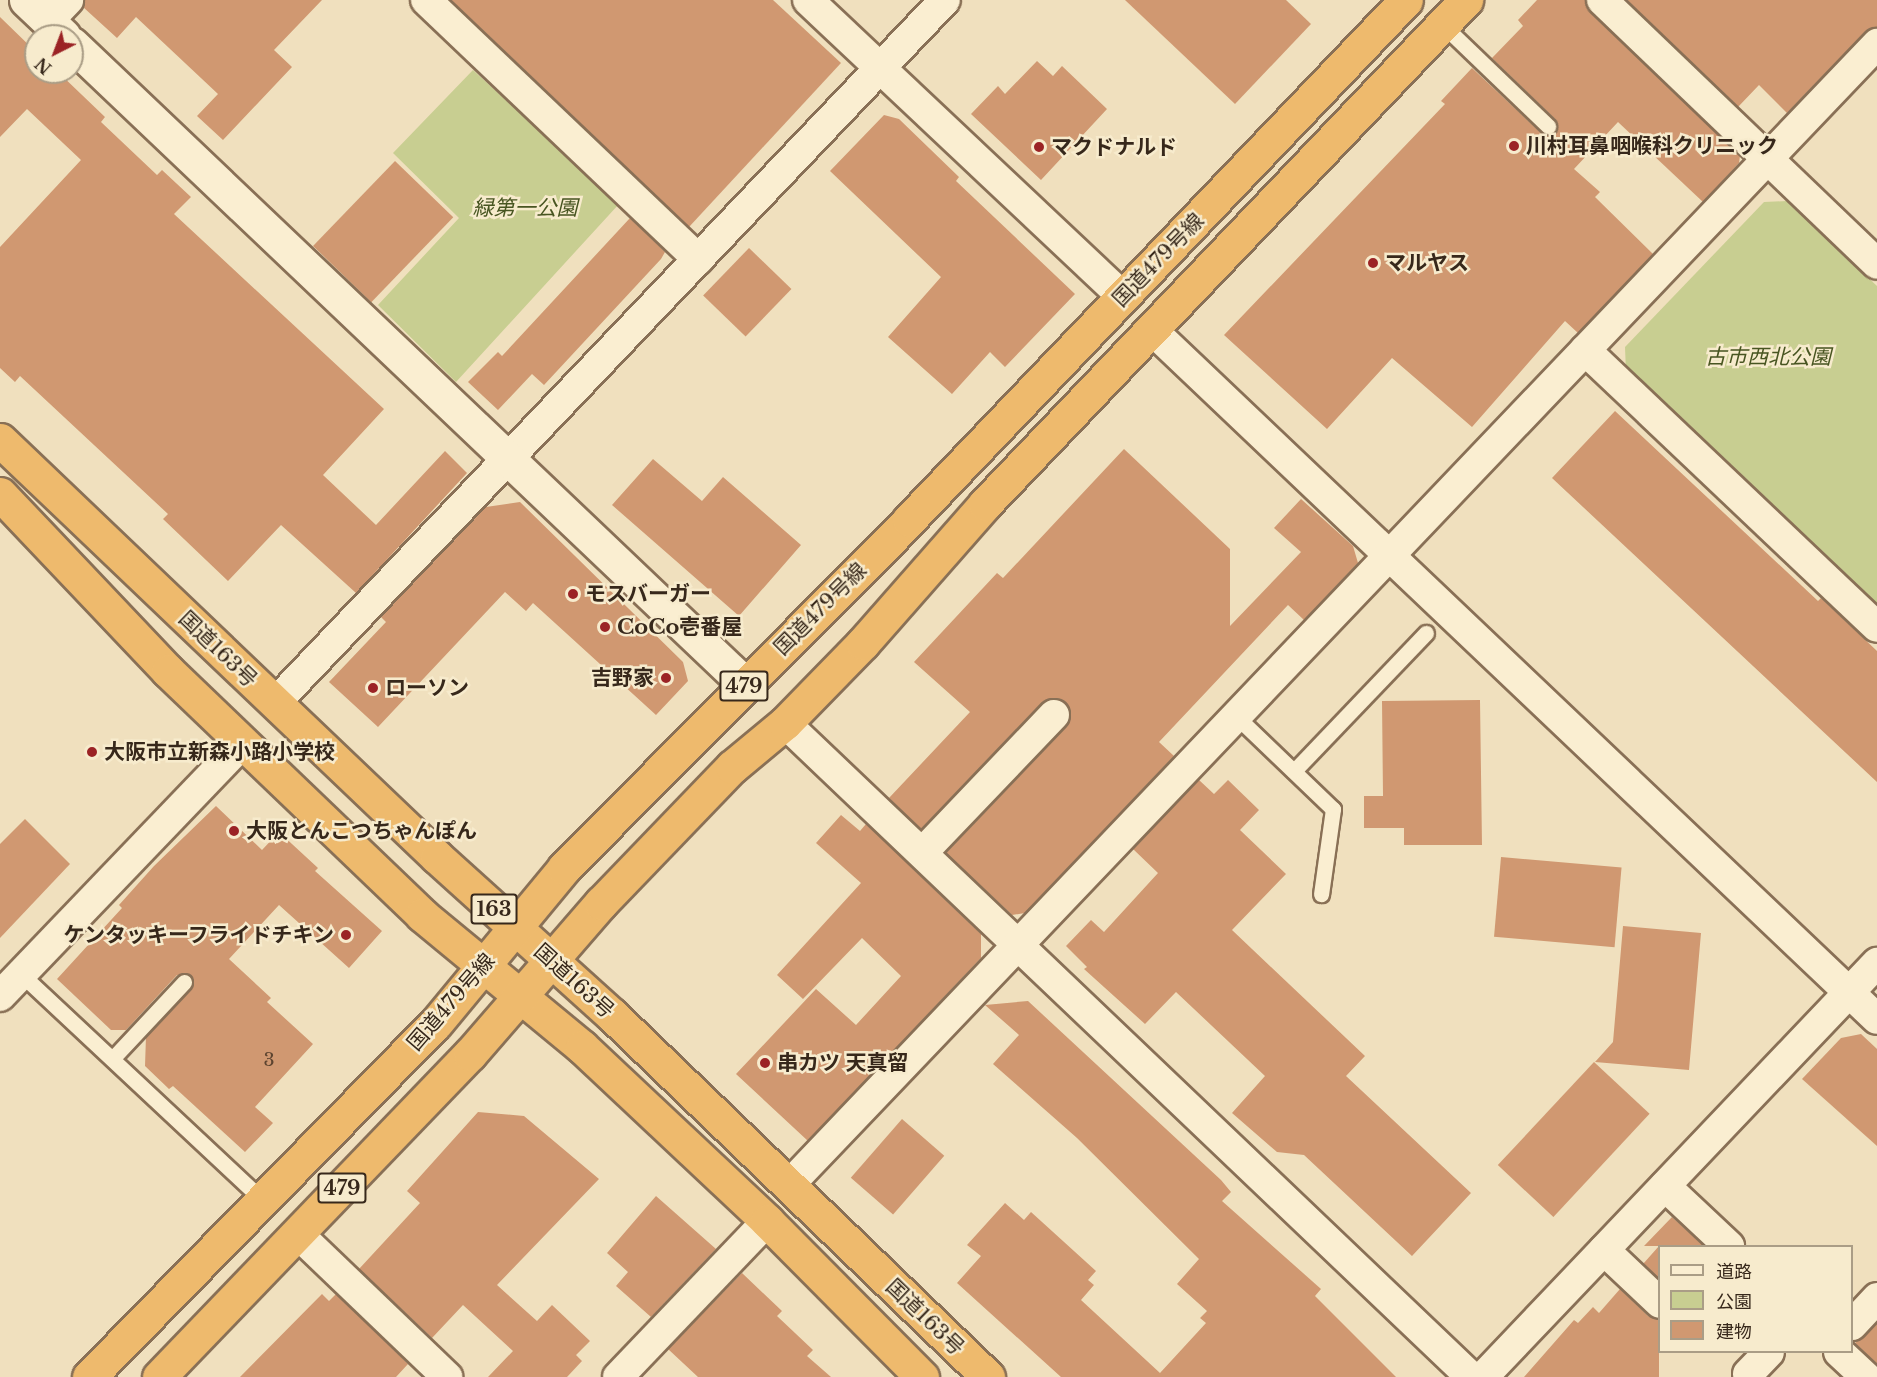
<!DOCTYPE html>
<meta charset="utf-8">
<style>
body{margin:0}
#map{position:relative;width:1877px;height:1377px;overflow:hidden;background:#f0e0be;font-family:"Libre Baskerville","Noto Sans JP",serif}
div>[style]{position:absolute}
.green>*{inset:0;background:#c8ce91}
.building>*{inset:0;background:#d09871;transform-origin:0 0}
.roads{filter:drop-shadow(2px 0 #897056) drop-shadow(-2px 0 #897056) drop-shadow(0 2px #897056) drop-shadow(0 -2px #897056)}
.service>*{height:15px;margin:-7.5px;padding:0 7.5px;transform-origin:7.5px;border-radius:7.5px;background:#faeed1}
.minor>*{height:30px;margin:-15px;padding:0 15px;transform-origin:15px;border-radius:15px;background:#faeed1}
.tertiary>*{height:33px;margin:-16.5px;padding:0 16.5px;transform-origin:16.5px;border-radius:16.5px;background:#faeed1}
.trunk>*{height:33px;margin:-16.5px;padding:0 16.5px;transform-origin:16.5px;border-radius:16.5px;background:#eeba6d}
.dots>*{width:16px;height:16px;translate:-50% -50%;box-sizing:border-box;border:3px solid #f7ebcd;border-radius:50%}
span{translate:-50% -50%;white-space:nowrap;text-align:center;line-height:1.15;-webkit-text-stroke:5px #f7ebcd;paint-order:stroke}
.number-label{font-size:18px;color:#5d4430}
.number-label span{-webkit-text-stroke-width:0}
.shield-label span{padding:2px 4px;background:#f7ebcd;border:2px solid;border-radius:4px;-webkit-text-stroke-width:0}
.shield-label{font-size:20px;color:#37281b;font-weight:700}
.poi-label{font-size:21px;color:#37281b;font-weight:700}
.left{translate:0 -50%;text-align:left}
.right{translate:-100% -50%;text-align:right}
.park-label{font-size:21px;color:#485521;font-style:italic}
.street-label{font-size:21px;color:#37281b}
.legend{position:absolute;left:1658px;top:1245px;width:195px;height:108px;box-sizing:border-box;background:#f7ebcd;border:2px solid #aa9d86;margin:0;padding:8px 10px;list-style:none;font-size:18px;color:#37281b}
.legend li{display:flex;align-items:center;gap:12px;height:30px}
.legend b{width:30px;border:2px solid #aa9d86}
.north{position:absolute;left:24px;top:24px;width:60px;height:60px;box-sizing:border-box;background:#f7ebcd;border:2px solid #aa9d86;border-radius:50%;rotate:222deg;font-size:16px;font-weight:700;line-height:24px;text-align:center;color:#37281b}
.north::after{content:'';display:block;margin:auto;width:21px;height:27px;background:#9b2325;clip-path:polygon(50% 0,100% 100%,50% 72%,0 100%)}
</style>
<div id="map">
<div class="green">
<i style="clip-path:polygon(473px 70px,619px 204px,456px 382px,378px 305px,459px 218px,393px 153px)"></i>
<i style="clip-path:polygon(1787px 201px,1877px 286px,1877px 611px,1626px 373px,1625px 347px,1764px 202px)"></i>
</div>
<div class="building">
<i style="clip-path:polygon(85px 0,322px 0,274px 50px,292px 67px,223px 140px,197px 116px,218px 94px,136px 17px,117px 38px,83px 7px)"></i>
<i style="clip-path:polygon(451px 0,773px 0,841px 63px,689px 227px)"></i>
<i style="clip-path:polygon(1125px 0,1286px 0,1311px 24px,1235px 104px)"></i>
<i style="clip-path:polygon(1537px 0,1585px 0,1590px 12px,1740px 156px,1739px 163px,1703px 202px,1618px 122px,1574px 169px,1600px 192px,1595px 197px,1653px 254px,1578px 333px,1565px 321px,1472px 427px,1392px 358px,1327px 429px,1224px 335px,1445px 104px,1441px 101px,1472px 68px,1541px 133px,1555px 132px,1555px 119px,1492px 58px,1523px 26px,1518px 20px)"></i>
<i style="clip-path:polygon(1627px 0,1877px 0,1877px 27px,1865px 32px,1787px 113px,1759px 85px,1738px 107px)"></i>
<i style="clip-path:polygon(0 17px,36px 52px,36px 72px,58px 72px,105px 117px,101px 122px,157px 175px,162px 170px,191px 197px,174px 214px,384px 409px,323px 475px,376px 525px,445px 451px,467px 473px,356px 593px,281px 525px,228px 581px,163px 519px,168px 514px,20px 376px,15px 382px,0 368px,0 247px,81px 160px,27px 109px,0 137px)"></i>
<i style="clip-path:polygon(1037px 61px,1053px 76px,1062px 66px,1107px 109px,1041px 180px,971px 114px,998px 86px,1005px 94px)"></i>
<i style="clip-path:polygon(884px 115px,899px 119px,959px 177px,956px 181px,1075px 294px,1005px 367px,990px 352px,952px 394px,888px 337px,941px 277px,830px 171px)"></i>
<i style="left:395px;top:161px;width:81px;height:118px;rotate:44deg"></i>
<i style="clip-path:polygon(630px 218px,665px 252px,661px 259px,544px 385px,532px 374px,498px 410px,468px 382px,498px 352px,502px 356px)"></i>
<i style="left:749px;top:248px;width:59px;height:66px;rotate:44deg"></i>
<i style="clip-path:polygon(1615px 411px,1818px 601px,1821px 598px,1877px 651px,1877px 782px,1552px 478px)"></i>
<i style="clip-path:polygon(1124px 449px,1230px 549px,1230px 626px,1301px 552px,1274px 528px,1301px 499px,1353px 546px,1358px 563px,1304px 620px,1288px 605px,1159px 742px,1174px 756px,1025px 913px,1012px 915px,946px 853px,1066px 727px,1070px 710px,1058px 698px,1042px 703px,921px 829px,889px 798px,970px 712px,914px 662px,997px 573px,1003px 578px)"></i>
<i style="clip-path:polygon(653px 459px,702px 501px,723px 477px,801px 545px,739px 616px,612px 505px)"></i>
<i style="clip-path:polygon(520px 502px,683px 662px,688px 681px,656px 715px,533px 603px,526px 611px,505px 592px,378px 727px,329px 682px,386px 622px,381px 617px,486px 507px)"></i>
<i style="clip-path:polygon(1480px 700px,1482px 845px,1404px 845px,1404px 828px,1364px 828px,1364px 796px,1383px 796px,1382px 701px)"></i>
<i style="clip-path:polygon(1199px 780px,1214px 794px,1228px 780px,1259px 810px,1240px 830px,1286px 874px,1232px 930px,1365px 1056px,1346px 1076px,1471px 1193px,1412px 1256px,1304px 1155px,1277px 1152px,1232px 1113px,1265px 1076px,1176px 992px,1145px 1024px,1084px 969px,1087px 967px,1066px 946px,1091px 920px,1104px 932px,1158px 873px,1133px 849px)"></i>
<i style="clip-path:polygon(216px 806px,262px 850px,279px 832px,318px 868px,315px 871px,382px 931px,349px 968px,279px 905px,229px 959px,271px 998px,267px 1002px,313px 1044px,255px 1107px,273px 1123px,245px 1152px,173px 1086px,169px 1089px,145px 1066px,146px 1036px,191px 988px,190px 975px,177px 975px,126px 1030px,111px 1030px,57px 979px,122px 908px,119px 905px,154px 866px)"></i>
<i style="clip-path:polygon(841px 815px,860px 831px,866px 824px,981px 934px,981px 958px,808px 1141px,736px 1074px,816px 989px,856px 1025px,901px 976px,862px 938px,803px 999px,777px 975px,861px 883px,816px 843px)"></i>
<i style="clip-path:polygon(25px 819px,70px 864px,0 938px,0 844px)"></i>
<i style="left:1501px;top:857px;width:121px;height:80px;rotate:5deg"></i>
<i style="clip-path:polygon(1623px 926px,1701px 933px,1689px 1070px,1595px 1062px,1613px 1042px)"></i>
<i style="clip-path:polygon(1028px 1001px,1221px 1180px,1231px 1192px,1222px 1201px,1321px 1289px,1315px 1296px,1396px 1377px,1061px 1377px,957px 1283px,981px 1256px,967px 1245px,1005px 1203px,1024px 1220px,1031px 1212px,1096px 1271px,1088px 1280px,1094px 1285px,1081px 1300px,1160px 1373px,1206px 1323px,1200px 1318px,1207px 1311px,1177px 1284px,1199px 1259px,1077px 1138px,993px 1064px,1019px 1035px,985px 1005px)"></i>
<i style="clip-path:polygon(1861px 1034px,1877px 1049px,1877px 1146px,1802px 1079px,1841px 1038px)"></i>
<i style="left:1594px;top:1062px;width:76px;height:141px;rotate:43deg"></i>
<i style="clip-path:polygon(478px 1112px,524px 1116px,599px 1179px,497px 1285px,537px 1321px,552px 1305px,590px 1341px,576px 1355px,582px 1361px,567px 1377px,488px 1377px,513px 1351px,463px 1305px,432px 1338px,359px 1269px,420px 1203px,407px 1191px)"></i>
<i style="left:902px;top:1119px;width:56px;height:78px;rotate:41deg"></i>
<i style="clip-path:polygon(656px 1196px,716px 1249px,651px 1317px,616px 1286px,628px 1272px,607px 1253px)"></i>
<i style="clip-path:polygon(1672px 1217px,1704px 1246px,1659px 1246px,1659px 1279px,1643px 1264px,1659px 1246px,1644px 1246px)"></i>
<i style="clip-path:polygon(742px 1273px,782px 1311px,777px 1316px,813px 1350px,807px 1356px,831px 1377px,698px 1377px,668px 1349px)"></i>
<i style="clip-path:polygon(1620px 1289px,1648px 1316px,1659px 1320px,1659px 1377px,1524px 1377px,1574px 1320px,1578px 1323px,1593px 1307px,1599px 1313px)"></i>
<i style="clip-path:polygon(322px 1294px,329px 1301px,336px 1294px,408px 1364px,396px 1377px,240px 1377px)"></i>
<i style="clip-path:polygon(1877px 1323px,1877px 1364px,1855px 1343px)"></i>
</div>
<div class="roads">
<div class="service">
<i style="left:1443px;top:25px;width:146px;rotate:43.9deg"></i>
<i style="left:1237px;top:717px;width:133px;rotate:43.8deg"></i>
<i style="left:1333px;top:809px;width:86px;rotate:98deg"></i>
<i style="left:1294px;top:771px;width:191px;rotate:-46.3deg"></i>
<i style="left:21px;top:974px;width:333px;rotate:43.1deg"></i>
<i style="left:113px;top:1058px;width:104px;rotate:-46.9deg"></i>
</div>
<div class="minor">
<i style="left:426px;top:0;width:376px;rotate:43.6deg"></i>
<i style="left:808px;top:0;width:433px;rotate:43.3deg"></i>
<i style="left:1602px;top:0;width:381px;rotate:43.8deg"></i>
<i style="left:48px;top:21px;width:29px;rotate:-46deg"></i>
<i style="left:1152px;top:330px;width:1000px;rotate:43.54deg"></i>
<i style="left:1585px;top:350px;width:402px;rotate:43.5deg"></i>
<i style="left:275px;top:703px;width:971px;rotate:-46.38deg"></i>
<i style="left:785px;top:723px;width:948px;rotate:43.63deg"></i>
<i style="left:922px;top:853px;width:191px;rotate:-46.3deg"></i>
<i style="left:0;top:996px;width:351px;rotate:-46.2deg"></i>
<i style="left:789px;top:1185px;width:1577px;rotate:-46.36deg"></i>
<i style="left:1665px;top:1186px;width:88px;rotate:43.2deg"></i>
<i style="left:298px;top:1234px;width:207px;rotate:43.8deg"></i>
<i style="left:1604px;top:1250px;width:77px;rotate:43.4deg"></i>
<i style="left:1852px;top:1325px;width:37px;rotate:-47deg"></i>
<i style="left:1839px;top:1352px;width:37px;rotate:43deg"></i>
<i style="left:1748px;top:1374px;width:30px;rotate:-46deg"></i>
<i style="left:618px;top:1377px;width:216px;rotate:-46.3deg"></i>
<i style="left:1483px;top:1377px;width:572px;rotate:-46.42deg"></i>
</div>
<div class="tertiary">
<i style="left:26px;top:0;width:52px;rotate:43.5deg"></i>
<i style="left:72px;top:44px;width:929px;rotate:43.56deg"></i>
</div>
<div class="trunk">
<i style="left:0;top:440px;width:604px;rotate:43.66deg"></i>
<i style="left:437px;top:857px;width:236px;rotate:42.1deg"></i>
<i style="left:612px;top:1015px;width:522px;rotate:43.91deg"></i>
<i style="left:0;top:494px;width:244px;rotate:46.5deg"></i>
<i style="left:168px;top:671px;width:352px;rotate:43.8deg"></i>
<i style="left:422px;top:915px;width:207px;rotate:39.5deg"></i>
<i style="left:582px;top:1047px;width:254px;rotate:43.2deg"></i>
<i style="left:767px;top:1221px;width:220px;rotate:45.2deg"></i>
<i style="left:89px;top:1377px;width:496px;rotate:-45.6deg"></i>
<i style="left:436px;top:1023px;width:201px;rotate:-50.4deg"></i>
<i style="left:564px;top:868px;width:490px;rotate:-45.2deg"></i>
<i style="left:909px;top:520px;width:719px;rotate:-46.3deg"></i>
<i style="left:159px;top:1377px;width:448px;rotate:-46.1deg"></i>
<i style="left:470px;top:1054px;width:200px;rotate:-49.1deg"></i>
<i style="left:601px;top:903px;width:189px;rotate:-46.1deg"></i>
<i style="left:732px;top:767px;width:69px;rotate:-39.7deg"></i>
<i style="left:785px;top:723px;width:112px;rotate:-45.7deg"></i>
<i style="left:863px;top:643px;width:185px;rotate:-48.7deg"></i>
<i style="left:985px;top:504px;width:697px;rotate:-46.34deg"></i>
</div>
</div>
<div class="dots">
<i style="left:1514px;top:146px;background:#9b2325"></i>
<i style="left:1039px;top:147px;background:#9b2325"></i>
<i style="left:1373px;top:263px;background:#9b2325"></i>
<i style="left:573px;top:594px;background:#9b2325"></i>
<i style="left:605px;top:627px;background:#9b2325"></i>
<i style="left:666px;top:678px;background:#9b2325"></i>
<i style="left:373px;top:688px;background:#9b2325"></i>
<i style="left:92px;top:752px;background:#9b2325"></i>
<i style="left:234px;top:831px;background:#9b2325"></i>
<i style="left:346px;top:935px;background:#9b2325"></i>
<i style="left:765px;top:1063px;background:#9b2325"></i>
</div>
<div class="number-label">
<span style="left:269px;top:1060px">3</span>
</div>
<div class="shield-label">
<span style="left:744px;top:686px">479</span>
<span style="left:494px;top:909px">163</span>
<span style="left:342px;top:1188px">479</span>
</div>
<div class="poi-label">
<span class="left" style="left:1526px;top:146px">川村耳鼻咽喉科クリニック</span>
<span class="left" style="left:1051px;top:147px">マクドナルド</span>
<span class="left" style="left:1385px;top:263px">マルヤス</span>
<span class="left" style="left:585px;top:594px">モスバーガー</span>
<span class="left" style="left:617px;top:627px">CoCo壱番屋</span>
<span class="right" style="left:654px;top:678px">吉野家</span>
<span class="left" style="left:385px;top:688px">ローソン</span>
<span class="left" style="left:104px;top:752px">大阪市立新森小路小学校</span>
<span class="left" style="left:246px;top:831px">大阪とんこつちゃんぽん</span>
<span class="right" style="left:334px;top:935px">ケンタッキーフライドチキン</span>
<span class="left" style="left:777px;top:1063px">串カツ 天真留</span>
</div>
<div class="park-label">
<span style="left:525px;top:208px">緑第一公園</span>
<span style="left:1768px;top:357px">古市西北公園</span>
</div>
<div class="street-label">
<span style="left:1158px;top:260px;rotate:-46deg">国道479号線</span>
<span style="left:820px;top:609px;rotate:-45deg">国道479号線</span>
<span style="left:218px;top:649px;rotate:44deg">国道163号</span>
<span style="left:574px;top:981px;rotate:42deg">国道163号</span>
<span style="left:451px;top:1002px;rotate:-49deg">国道479号線</span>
<span style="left:925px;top:1317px;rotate:44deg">国道163号</span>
</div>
<ul class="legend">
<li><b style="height:8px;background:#faeed1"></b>道路</li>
<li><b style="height:16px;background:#c8ce91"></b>公園</li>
<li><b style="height:16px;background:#d09871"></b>建物</li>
</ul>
<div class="north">N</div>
</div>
